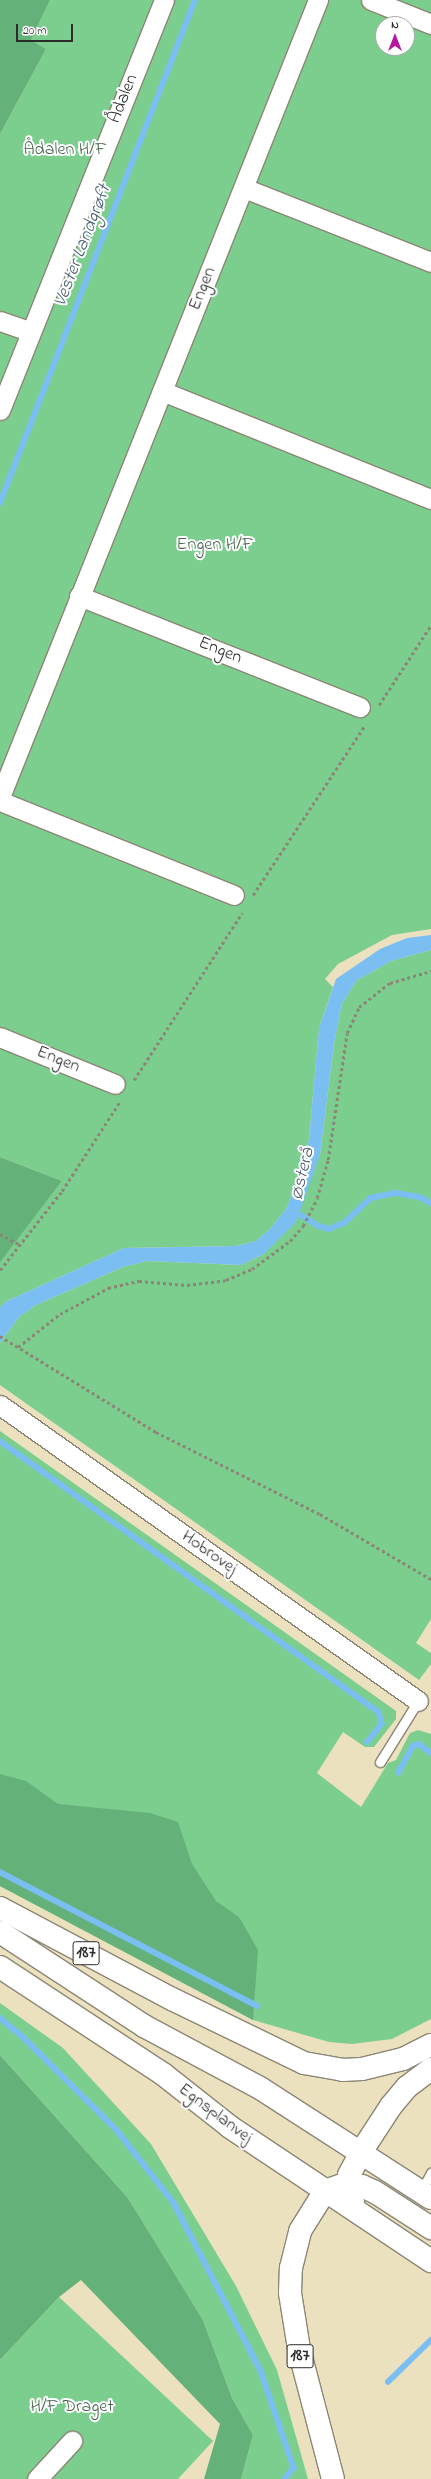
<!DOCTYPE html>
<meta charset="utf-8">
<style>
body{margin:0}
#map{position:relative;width:431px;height:2479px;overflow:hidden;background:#ebe1bf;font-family:"Indie Flower",sans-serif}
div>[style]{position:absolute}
.green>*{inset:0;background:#7cce8f}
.forest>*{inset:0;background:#65b17a}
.water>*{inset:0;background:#7bbef1}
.stream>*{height:5.5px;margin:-2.75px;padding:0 2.75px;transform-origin:2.75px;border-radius:2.75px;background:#7bbef1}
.path>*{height:2.5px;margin-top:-1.25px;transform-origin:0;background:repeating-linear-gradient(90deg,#8b8675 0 3px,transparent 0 6px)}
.roads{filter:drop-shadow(1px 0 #8b8675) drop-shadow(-1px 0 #8b8675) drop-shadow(0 1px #8b8675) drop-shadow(0 -1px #8b8675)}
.lane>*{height:9px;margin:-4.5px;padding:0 4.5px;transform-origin:4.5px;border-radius:4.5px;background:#fff}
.street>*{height:19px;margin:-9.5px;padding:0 9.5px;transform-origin:9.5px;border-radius:9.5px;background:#fff}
.secondary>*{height:22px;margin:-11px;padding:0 11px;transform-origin:11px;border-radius:11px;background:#fff}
.highway>*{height:22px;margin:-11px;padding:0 11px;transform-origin:11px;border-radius:11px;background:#fff}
span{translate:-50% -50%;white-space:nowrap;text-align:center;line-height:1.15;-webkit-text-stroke:4px #fff;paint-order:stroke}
.shield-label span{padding:1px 3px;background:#fff;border:1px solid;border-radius:3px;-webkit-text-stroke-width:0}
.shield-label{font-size:17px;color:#2b2b2b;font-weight:700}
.street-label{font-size:18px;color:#2b2b2b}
.park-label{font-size:18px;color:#47644e}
.water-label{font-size:19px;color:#475e70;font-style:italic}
.north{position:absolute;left:375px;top:16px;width:40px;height:40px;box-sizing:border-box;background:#fff;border:1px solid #aaa;border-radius:50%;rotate:0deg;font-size:11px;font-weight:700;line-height:16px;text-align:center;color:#2b2b2b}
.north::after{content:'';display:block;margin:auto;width:14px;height:18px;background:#b5179e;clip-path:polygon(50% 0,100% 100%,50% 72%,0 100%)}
.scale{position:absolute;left:16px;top:24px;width:57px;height:18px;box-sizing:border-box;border:2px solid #2b2b2b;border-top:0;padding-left:5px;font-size:12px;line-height:14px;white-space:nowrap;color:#2b2b2b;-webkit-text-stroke:3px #fff;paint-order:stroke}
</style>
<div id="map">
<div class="green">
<i style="clip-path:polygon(evenodd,50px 0,431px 0,431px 929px,392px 935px,338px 964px,325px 979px,333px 987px,319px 1028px,309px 1139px,299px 1178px,286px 1209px,270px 1229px,256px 1241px,236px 1246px,124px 1248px,7px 1301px,0 1307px,0 1261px,62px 1181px,0 1157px,0 134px,46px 49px,31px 40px,50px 0,383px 24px,407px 24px,407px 48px,383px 48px,383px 24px)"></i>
<i style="clip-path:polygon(431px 950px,431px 1619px,416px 1643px,431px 1653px,431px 1664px,419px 1680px,0 1385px,0 1343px,19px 1317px,36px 1305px,123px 1267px,147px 1261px,241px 1265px,264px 1254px,320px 1155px,334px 1044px,342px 1004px,356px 981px,391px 961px)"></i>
<i style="clip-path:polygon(0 1431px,396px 1711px,396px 1719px,374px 1747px,365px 1747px,343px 1732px,317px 1773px,361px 1807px,388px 1763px,396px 1760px,410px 1733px,418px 1730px,431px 1734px,431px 2019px,392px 2039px,352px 2044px,329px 2042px,253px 2020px,0 1886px)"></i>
<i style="clip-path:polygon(0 2003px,63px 2048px,151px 2144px,236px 2286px,277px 2370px,308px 2479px,241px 2479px,253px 2435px,232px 2398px,203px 2320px,128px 2198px,0 2055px)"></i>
<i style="clip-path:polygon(59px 2297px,213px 2441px,178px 2479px,0 2479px,0 2360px)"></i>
</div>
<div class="forest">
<i style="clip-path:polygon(0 0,50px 0,31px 40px,46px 49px,0 134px)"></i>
<i style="clip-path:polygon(0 1157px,62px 1181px,0 1262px)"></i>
<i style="clip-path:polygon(0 1774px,26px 1781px,58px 1804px,150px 1813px,178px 1822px,192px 1864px,216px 1901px,239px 1917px,258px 1950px,253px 2020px,0 1886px)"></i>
<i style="clip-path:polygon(0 2055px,128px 2198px,203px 2320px,232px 2398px,253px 2435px,241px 2479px,204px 2479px,220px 2424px,81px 2280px,59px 2297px,0 2360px)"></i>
</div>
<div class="water">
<i style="clip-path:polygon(431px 935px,431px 950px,391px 961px,356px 981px,342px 1004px,334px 1044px,320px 1155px,296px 1222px,264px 1254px,241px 1265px,147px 1261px,123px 1267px,36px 1305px,19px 1317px,0 1343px,0 1307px,7px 1301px,124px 1248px,236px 1246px,256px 1241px,270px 1229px,286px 1209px,299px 1178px,309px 1139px,319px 1028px,336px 979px,380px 949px,407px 938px)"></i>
</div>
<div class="stream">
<i style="left:0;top:503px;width:539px;rotate:-68.81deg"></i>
<i style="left:294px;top:1211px;width:29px;rotate:31deg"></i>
<i style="left:319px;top:1226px;width:10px;rotate:17deg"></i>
<i style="left:329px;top:1229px;width:16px;rotate:-22deg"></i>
<i style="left:344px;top:1223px;width:37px;rotate:-43deg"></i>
<i style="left:371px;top:1198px;width:25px;rotate:-12deg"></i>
<i style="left:395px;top:1193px;width:25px;rotate:9deg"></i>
<i style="left:420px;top:1197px;width:13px;rotate:29deg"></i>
<i style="left:0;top:1441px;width:466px;rotate:35.6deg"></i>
<i style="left:379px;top:1712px;width:12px;rotate:76deg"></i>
<i style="left:382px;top:1724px;width:23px;rotate:128deg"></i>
<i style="left:398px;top:1773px;width:31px;rotate:-61deg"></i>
<i style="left:413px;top:1746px;width:6px;rotate:-18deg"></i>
<i style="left:419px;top:1744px;width:15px;rotate:37deg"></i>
<i style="left:0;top:1872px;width:290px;rotate:27.5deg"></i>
<i style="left:0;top:2018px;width:27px;rotate:39deg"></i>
<i style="left:21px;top:2035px;width:134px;rotate:44.7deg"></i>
<i style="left:116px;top:2129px;width:94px;rotate:51.9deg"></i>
<i style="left:174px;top:2203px;width:189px;rotate:62.6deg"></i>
<i style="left:261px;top:2371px;width:102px;rotate:71.2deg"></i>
<i style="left:294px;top:2468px;width:14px;rotate:129deg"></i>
<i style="left:388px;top:2382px;width:60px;rotate:-44.3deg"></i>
</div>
<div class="path">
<i style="left:379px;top:705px;width:95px;rotate:-57deg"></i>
<i style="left:253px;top:895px;width:204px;rotate:-56.6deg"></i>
<i style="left:134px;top:1080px;width:199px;rotate:-57.1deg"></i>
<i style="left:0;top:1234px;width:24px;rotate:28deg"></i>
<i style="left:0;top:1270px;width:100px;rotate:-51.9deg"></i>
<i style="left:62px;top:1191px;width:105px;rotate:-57.1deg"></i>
<i style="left:0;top:1336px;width:183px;rotate:31.6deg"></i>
<i style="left:156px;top:1432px;width:183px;rotate:26.6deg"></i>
<i style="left:320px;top:1514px;width:129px;rotate:30.4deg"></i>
<i style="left:18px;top:1347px;width:53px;rotate:-38.2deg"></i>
<i style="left:60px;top:1314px;width:55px;rotate:-28.4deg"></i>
<i style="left:108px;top:1288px;width:32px;rotate:-13deg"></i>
<i style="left:139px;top:1281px;width:48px;rotate:4.8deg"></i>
<i style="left:187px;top:1285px;width:39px;rotate:-7deg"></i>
<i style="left:226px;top:1280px;width:28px;rotate:-23deg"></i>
<i style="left:252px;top:1269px;width:47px;rotate:-36.4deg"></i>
<i style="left:290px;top:1241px;width:20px;rotate:-49deg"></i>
<i style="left:303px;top:1226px;width:31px;rotate:-63deg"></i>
<i style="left:317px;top:1198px;width:40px;rotate:-74deg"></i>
<i style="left:328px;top:1160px;width:128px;rotate:-81.5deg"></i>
<i style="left:347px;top:1033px;width:29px;rotate:-65deg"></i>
<i style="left:359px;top:1007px;width:39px;rotate:-38deg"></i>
<i style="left:390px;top:983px;width:43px;rotate:-16.3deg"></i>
</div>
<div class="roads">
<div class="lane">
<i style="left:380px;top:1762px;width:72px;rotate:-58.1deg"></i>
<i style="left:421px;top:2191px;width:21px;rotate:-61deg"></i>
</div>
<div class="street">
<i style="left:371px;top:0;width:65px;rotate:21.8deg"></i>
<i style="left:244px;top:188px;width:201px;rotate:21.6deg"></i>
<i style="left:0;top:321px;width:31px;rotate:19deg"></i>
<i style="left:162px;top:391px;width:290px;rotate:21.9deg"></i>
<i style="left:0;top:410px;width:442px;rotate:-68.2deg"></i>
<i style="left:79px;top:596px;width:302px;rotate:21.6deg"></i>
<i style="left:0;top:797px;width:858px;rotate:-68.25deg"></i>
<i style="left:0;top:801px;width:252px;rotate:21.9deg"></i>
<i style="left:0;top:1037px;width:124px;rotate:22.2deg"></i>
<i style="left:0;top:1405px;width:512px;rotate:35.3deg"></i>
<i style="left:37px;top:2479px;width:52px;rotate:-47.4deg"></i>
</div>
<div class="secondary">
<i style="left:0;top:1932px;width:172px;rotate:33.1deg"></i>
<i style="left:144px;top:2026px;width:132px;rotate:28.1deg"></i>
<i style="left:260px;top:2088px;width:203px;rotate:32.8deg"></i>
<i style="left:0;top:1967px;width:195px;rotate:33.3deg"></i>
<i style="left:163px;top:2074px;width:85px;rotate:38.3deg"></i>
<i style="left:230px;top:2127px;width:242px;rotate:33.7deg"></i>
<i style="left:353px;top:2201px;width:19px;rotate:-106deg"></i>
<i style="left:348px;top:2183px;width:8px;rotate:-83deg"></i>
<i style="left:349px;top:2175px;width:26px;rotate:-62deg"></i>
</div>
<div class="highway">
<i style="left:0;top:1908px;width:195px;rotate:27.9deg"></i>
<i style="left:172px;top:1999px;width:147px;rotate:25.9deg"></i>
<i style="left:304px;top:2063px;width:39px;rotate:10deg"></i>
<i style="left:342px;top:2070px;width:20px;rotate:-3deg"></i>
<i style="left:362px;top:2069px;width:42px;rotate:-13.7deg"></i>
<i style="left:403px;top:2059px;width:31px;rotate:-27deg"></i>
<i style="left:361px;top:2152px;width:55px;rotate:-56.9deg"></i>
<i style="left:391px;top:2106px;width:25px;rotate:-50deg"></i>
<i style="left:407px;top:2087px;width:30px;rotate:-37deg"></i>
<i style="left:333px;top:2479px;width:134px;rotate:-104.7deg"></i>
<i style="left:299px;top:2349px;width:57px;rotate:-99.1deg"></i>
<i style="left:290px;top:2293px;width:25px;rotate:-88deg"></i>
<i style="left:291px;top:2268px;width:38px;rotate:-76deg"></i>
<i style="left:300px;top:2231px;width:47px;rotate:-58deg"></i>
<i style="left:325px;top:2191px;width:24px;rotate:-19deg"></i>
<i style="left:348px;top:2183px;width:14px;rotate:12deg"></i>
<i style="left:362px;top:2186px;width:14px;rotate:25deg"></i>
<i style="left:375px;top:2192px;width:67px;rotate:32.7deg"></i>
</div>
</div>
<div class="shield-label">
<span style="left:86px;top:1953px">187</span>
<span style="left:300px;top:2356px">187</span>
</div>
<div class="street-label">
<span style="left:124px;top:99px;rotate:-68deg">Ådalen</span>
<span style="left:203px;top:289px;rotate:-68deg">Engen</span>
<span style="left:220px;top:651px;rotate:22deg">Engen</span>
<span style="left:58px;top:1060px;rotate:22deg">Engen</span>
<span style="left:209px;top:1553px;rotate:35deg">Hobrovej</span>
<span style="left:215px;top:2114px;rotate:37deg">Egnsplanvej</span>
</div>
<div class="park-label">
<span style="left:65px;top:150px">Ådalen H/F</span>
<span style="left:215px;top:545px">Engen H/F</span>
<span style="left:72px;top:2407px">H/F Draget</span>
</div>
<div class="water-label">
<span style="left:83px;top:246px;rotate:-69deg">Vester Landgrøft</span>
<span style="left:303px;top:1174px;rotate:-77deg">Østerå</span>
</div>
<div class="north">N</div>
<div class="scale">20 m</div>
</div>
